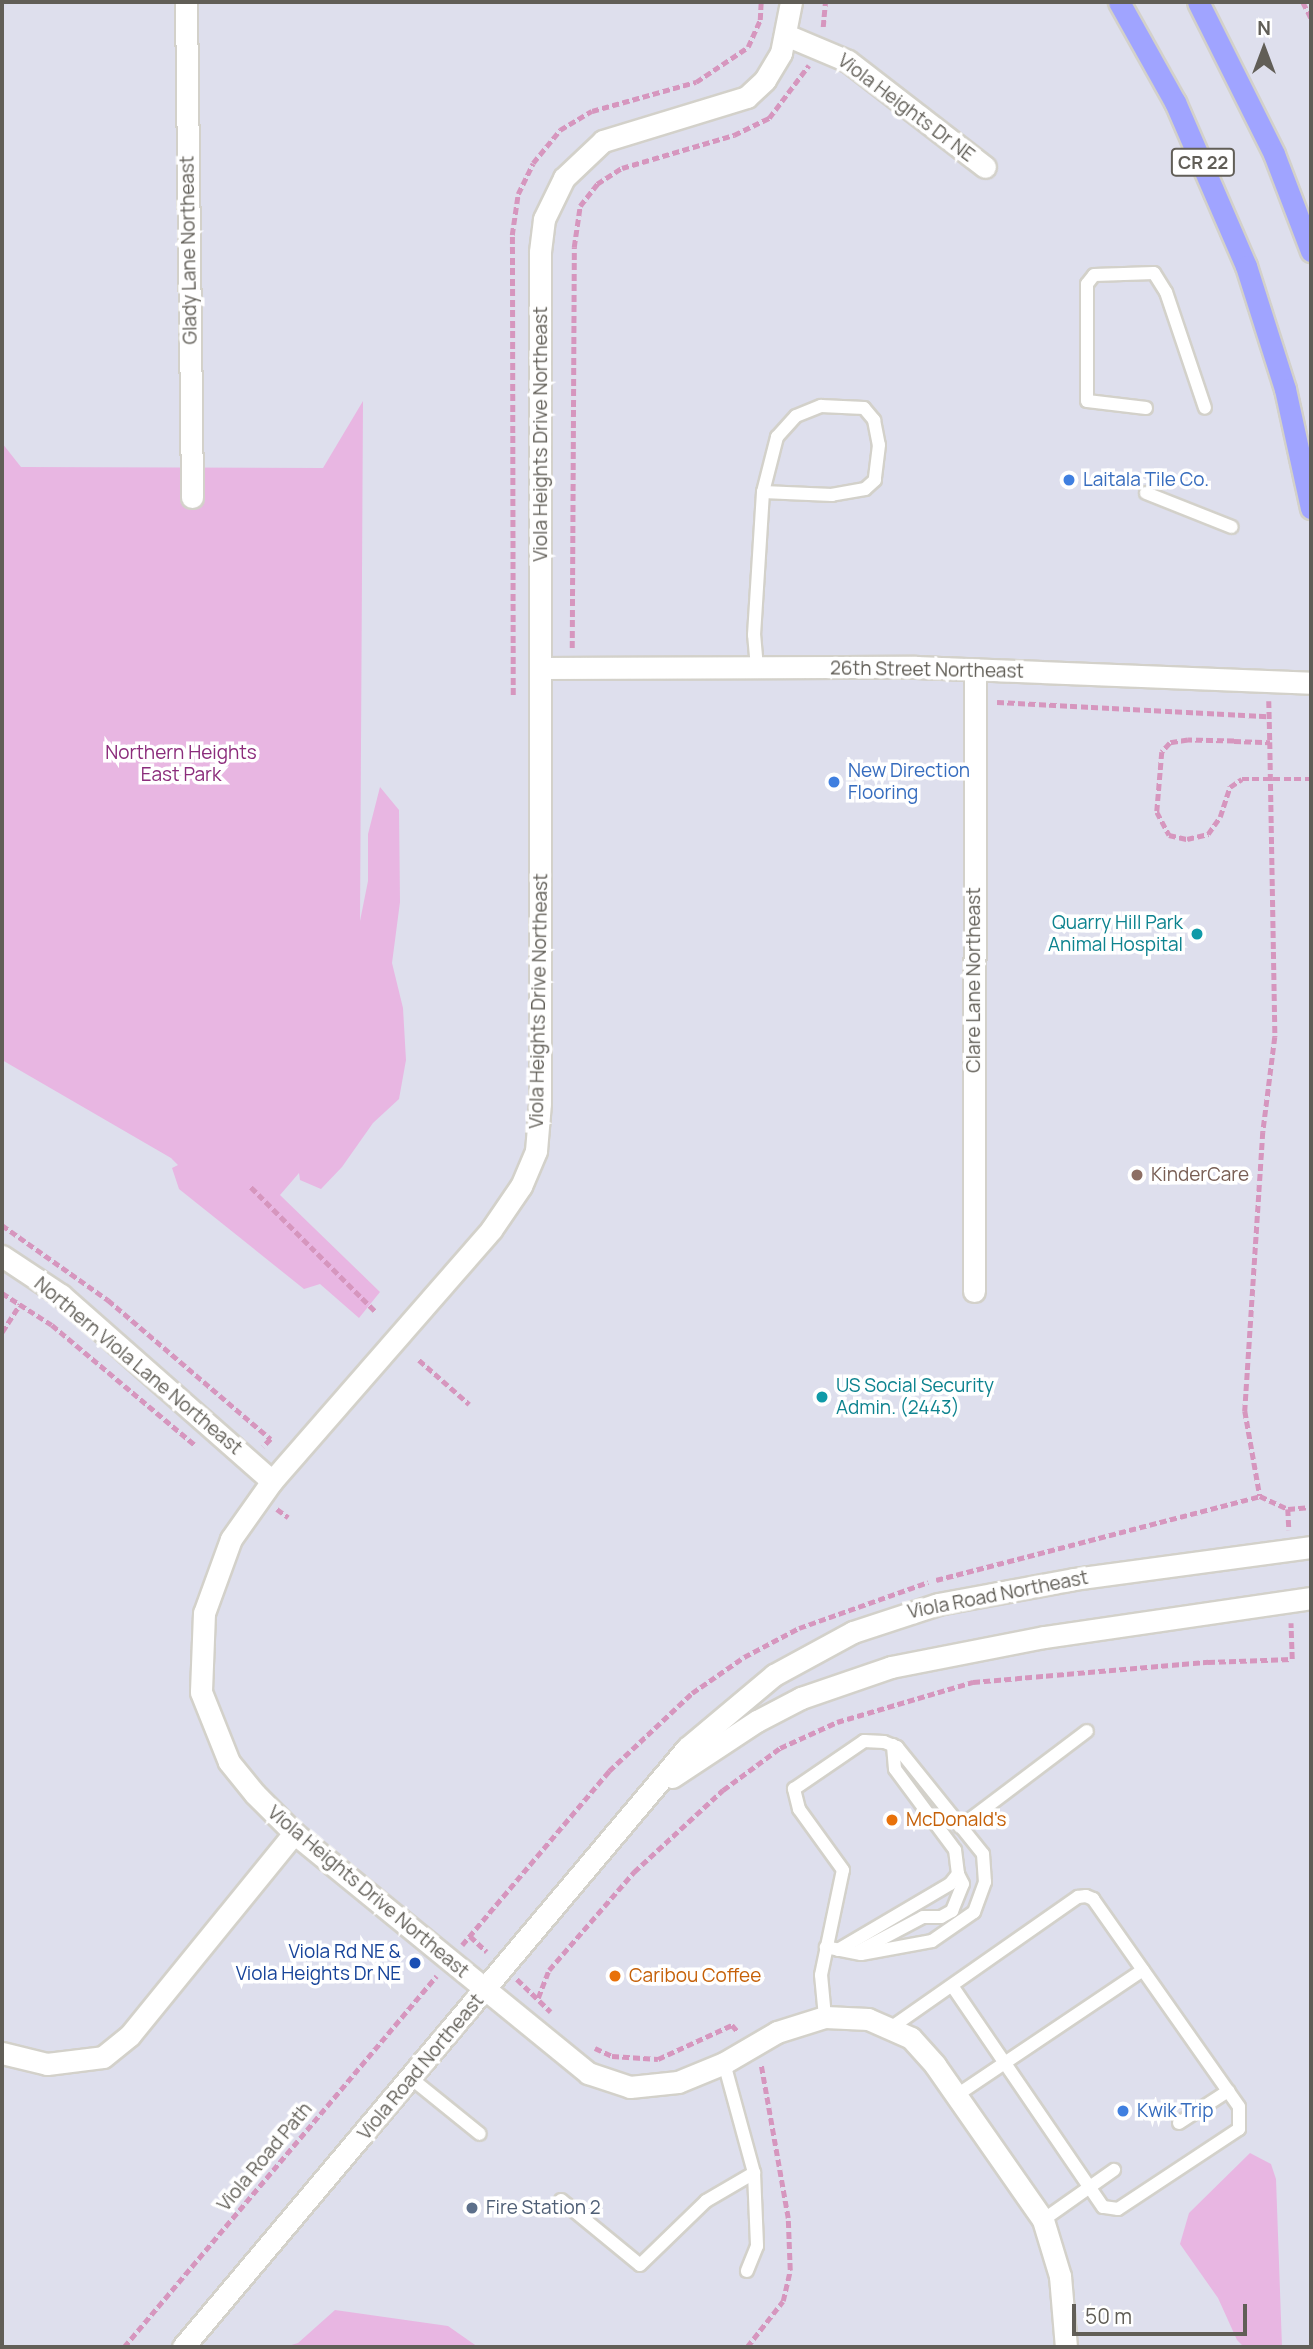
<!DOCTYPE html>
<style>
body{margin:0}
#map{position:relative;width:1313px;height:2349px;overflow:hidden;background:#dedfed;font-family:Manrope,sans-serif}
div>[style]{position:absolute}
.green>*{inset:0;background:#e8b6e2}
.path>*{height:4.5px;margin-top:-2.25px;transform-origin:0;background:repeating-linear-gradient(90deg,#d696be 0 7px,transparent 0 10.5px)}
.roads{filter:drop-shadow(2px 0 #d3d1ca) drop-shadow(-2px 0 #d3d1ca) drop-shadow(0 2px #d3d1ca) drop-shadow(0 -2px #d3d1ca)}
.lane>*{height:12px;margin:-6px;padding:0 6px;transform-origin:6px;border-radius:6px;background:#fff}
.street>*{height:21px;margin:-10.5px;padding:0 10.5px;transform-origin:10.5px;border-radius:10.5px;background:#fff}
.secondary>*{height:21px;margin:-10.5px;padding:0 10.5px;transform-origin:10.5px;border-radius:10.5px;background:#fff}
.primary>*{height:21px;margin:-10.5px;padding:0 10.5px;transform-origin:10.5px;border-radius:10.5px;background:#a0a4ff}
.path-bridge>*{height:4.5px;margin-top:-2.25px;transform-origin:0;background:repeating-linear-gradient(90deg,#d696be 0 7px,transparent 0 10.5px)}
.dots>*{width:19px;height:19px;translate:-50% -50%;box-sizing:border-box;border:4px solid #fff;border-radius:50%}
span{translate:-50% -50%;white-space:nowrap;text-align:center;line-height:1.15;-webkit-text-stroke:7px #fff;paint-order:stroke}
.shield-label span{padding:2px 5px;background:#fff;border:2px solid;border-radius:5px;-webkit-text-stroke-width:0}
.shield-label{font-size:18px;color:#615e57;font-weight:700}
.street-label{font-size:19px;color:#615e57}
.shop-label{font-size:19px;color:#366cbe}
.left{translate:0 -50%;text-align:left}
.park-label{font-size:19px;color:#8b2c7b}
.culture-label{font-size:19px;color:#0d838f}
.right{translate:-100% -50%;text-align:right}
.education-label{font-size:19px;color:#785e54}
.food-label{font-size:19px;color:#c56008}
.transit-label{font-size:19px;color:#164399}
.service-label{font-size:19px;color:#4e5e75}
.frame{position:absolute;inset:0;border:4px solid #615e57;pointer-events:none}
.north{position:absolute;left:1229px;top:14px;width:70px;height:70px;-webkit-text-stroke:5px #fff;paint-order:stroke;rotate:0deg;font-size:19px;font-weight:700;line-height:28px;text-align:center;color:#615e57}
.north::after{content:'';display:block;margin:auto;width:24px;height:32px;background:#615e57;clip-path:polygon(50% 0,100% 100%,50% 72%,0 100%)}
.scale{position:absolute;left:1072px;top:2304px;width:175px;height:32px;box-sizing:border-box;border:4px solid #615e57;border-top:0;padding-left:9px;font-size:21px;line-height:24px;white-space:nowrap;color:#615e57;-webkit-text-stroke:5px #fff;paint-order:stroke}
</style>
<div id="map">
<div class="green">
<i style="clip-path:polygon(363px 401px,360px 921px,368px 881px,368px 834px,380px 787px,399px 810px,400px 902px,392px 963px,403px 1008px,406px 1060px,399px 1099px,373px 1123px,342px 1167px,321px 1189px,300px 1180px,299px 1173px,280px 1195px,380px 1292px,359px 1318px,320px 1284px,304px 1289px,179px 1189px,172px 1168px,178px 1165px,171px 1158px,2px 1060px,2px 443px,21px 467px,323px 468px)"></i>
<i style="clip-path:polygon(1250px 2153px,1271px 2164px,1276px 2179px,1282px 2347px,1244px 2347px,1237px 2340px,1218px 2298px,1180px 2244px,1189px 2213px)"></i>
<i style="clip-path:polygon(335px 2310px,448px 2326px,478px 2347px,285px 2347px,298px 2343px)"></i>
</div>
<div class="path">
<i style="left:1303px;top:2px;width:18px;rotate:63deg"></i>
<i style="left:823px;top:27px;width:25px;rotate:-85deg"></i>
<i style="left:572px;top:648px;width:401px;rotate:-89.7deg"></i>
<i style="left:574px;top:247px;width:41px;rotate:-81.7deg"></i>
<i style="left:580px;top:206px;width:28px;rotate:-52deg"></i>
<i style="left:597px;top:184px;width:30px;rotate:-33deg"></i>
<i style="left:622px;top:168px;width:117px;rotate:-16.4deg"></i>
<i style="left:734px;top:135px;width:39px;rotate:-26deg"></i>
<i style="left:769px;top:118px;width:66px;rotate:-53deg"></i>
<i style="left:513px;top:695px;width:460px;rotate:-90.1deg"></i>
<i style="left:512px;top:235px;width:41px;rotate:-81.7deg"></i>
<i style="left:518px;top:194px;width:34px;rotate:-64deg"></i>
<i style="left:533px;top:163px;width:43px;rotate:-50.7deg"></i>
<i style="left:560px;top:130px;width:37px;rotate:-31deg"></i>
<i style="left:592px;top:111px;width:108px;rotate:-15.6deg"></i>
<i style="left:696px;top:82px;width:63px;rotate:-33.9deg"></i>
<i style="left:748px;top:47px;width:30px;rotate:-66deg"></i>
<i style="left:760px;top:20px;width:18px;rotate:-87deg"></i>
<i style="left:1269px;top:701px;width:41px;rotate:88.6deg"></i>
<i style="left:997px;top:702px;width:271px;rotate:3deg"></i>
<i style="left:1234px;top:741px;width:36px;rotate:2deg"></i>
<i style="left:1270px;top:742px;width:295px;rotate:89deg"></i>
<i style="left:1275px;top:1037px;width:96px;rotate:97.2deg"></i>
<i style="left:1263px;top:1132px;width:280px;rotate:93.7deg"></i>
<i style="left:1245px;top:1411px;width:86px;rotate:80deg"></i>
<i style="left:251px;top:1187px;width:177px;rotate:45deg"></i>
<i style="left:2px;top:1225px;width:130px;rotate:35.3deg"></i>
<i style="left:108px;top:1300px;width:214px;rotate:40.5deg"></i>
<i style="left:271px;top:1439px;width:11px;rotate:135deg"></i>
<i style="left:2px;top:1293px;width:59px;rotate:32.6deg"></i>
<i style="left:52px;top:1325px;width:188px;rotate:40deg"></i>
<i style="left:2px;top:1332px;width:33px;rotate:-57deg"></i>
<i style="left:419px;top:1360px;width:67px;rotate:41.3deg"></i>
<i style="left:277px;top:1509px;width:14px;rotate:36deg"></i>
<i style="left:1288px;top:1509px;width:21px;rotate:87deg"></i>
<i style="left:936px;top:1580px;width:335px;rotate:-14.5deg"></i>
<i style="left:1260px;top:1496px;width:31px;rotate:25deg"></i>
<i style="left:1288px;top:1509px;width:23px;rotate:-5deg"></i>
<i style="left:470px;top:1936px;width:23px;rotate:43deg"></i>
<i style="left:462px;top:1945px;width:228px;rotate:-49.8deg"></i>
<i style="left:609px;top:1771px;width:114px;rotate:-43.2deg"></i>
<i style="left:692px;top:1693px;width:63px;rotate:-34.7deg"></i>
<i style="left:744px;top:1657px;width:62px;rotate:-27.8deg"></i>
<i style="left:799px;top:1628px;width:137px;rotate:-19.6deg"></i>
<i style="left:517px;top:1979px;width:47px;rotate:44.1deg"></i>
<i style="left:538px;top:1998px;width:30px;rotate:-69deg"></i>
<i style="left:549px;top:1970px;width:130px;rotate:-49.1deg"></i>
<i style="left:634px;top:1872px;width:121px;rotate:-42.7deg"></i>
<i style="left:723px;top:1790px;width:71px;rotate:-36.4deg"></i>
<i style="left:780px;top:1748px;width:63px;rotate:-24.5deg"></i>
<i style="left:837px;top:1722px;width:142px;rotate:-16.4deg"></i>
<i style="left:973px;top:1682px;width:236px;rotate:-4.9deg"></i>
<i style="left:1208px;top:1662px;width:84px;rotate:-2deg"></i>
<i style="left:1292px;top:1659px;width:36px;rotate:-92deg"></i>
<i style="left:595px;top:2048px;width:19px;rotate:25deg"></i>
<i style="left:612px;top:2056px;width:46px;rotate:3.7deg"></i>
<i style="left:658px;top:2059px;width:81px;rotate:-24.7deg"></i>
<i style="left:732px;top:2025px;width:9px;rotate:49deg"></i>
<i style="left:124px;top:2347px;width:485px;rotate:-49.9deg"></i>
<i style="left:747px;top:2347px;width:58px;rotate:-52deg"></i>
<i style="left:783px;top:2301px;width:32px;rotate:-77deg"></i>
<i style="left:790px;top:2270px;width:52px;rotate:-92.2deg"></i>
<i style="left:788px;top:2218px;width:155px;rotate:-100deg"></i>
</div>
<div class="roads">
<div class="lane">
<i style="left:1146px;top:408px;width:59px;rotate:-173.2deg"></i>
<i style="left:1087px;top:401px;width:117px;rotate:-90deg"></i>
<i style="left:1087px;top:284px;width:11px;rotate:-52deg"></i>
<i style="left:1094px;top:275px;width:60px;rotate:-1.9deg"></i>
<i style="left:1154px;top:273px;width:22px;rotate:58deg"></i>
<i style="left:1166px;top:292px;width:122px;rotate:71.4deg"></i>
<i style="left:1146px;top:493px;width:92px;rotate:21.6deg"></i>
<i style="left:757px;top:668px;width:33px;rotate:-95deg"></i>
<i style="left:754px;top:635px;width:143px;rotate:-86.4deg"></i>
<i style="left:763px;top:492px;width:57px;rotate:-75.7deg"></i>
<i style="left:777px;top:437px;width:28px;rotate:-48deg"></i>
<i style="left:796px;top:416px;width:27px;rotate:-22deg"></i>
<i style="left:821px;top:406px;width:43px;rotate:2.7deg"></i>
<i style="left:864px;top:408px;width:16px;rotate:50deg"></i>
<i style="left:874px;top:420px;width:25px;rotate:79deg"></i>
<i style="left:879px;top:445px;width:35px;rotate:97deg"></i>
<i style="left:875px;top:480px;width:13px;rotate:138deg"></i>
<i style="left:865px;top:489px;width:34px;rotate:170deg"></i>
<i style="left:832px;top:495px;width:69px;rotate:-177.5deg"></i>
<i style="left:960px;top:1827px;width:159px;rotate:-37.1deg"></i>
<i style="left:838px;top:1950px;width:130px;rotate:-30.5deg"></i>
<i style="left:950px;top:1884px;width:13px;rotate:-51deg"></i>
<i style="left:958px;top:1874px;width:24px;rotate:-97deg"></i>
<i style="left:955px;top:1850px;width:101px;rotate:-126.5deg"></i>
<i style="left:895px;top:1769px;width:24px;rotate:-95deg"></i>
<i style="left:859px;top:1951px;width:72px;rotate:-28deg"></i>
<i style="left:923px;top:1917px;width:18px"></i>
<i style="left:941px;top:1917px;width:13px;rotate:-29deg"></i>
<i style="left:952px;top:1911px;width:29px;rotate:-68deg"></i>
<i style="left:963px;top:1884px;width:11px;rotate:-117deg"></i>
<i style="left:825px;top:2017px;width:42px;rotate:-95.4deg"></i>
<i style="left:821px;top:1975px;width:107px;rotate:-78.2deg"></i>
<i style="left:843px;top:1870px;width:75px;rotate:-125.8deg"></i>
<i style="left:799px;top:1809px;width:21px;rotate:-104deg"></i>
<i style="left:794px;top:1789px;width:85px;rotate:-34.4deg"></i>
<i style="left:864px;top:1741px;width:20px;rotate:3deg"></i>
<i style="left:884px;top:1742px;width:14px;rotate:21deg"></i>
<i style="left:897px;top:1747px;width:137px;rotate:51.2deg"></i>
<i style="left:983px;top:1854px;width:28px;rotate:86deg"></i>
<i style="left:985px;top:1882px;width:32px;rotate:110deg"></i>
<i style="left:974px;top:1912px;width:51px;rotate:145.4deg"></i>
<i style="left:932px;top:1941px;width:72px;rotate:169.6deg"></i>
<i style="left:861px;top:1954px;width:36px;rotate:-169deg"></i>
<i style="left:892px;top:2027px;width:227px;rotate:-35deg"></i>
<i style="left:1078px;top:1897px;width:8px;rotate:-7deg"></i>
<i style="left:1086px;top:1896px;width:8px;rotate:23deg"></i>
<i style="left:1093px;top:1899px;width:254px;rotate:54.9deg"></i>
<i style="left:1239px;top:2107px;width:22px;rotate:90deg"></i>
<i style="left:1239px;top:2129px;width:145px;rotate:146.5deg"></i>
<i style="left:1118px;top:2209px;width:15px;rotate:-172deg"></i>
<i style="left:1103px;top:2207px;width:268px;rotate:-124.3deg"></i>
<i style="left:724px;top:2063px;width:114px;rotate:74.7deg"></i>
<i style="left:754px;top:2173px;width:73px;rotate:87.6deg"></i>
<i style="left:757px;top:2246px;width:27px;rotate:112deg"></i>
<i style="left:412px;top:2079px;width:87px;rotate:39deg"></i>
<i style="left:957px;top:2095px;width:224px;rotate:-33.9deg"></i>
<i style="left:1179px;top:2123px;width:59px;rotate:-33.1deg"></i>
<i style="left:561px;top:2200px;width:102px;rotate:39.4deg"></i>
<i style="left:640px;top:2265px;width:92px;rotate:-44.1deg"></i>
<i style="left:706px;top:2201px;width:56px;rotate:-30.3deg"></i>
<i style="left:1043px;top:2220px;width:87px;rotate:-35.2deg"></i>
</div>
<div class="street">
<i style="left:186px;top:2px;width:495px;rotate:89.3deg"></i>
<i style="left:791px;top:2px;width:52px;rotate:101.1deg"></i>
<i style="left:781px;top:53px;width:31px;rotate:121deg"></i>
<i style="left:765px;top:80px;width:25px;rotate:137deg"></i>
<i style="left:747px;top:97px;width:151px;rotate:163deg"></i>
<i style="left:603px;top:141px;width:54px;rotate:136.5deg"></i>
<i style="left:564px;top:178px;width:46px;rotate:116deg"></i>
<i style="left:544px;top:219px;width:33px;rotate:97deg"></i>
<i style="left:540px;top:252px;width:851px;rotate:90deg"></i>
<i style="left:540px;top:1103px;width:48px;rotate:94.8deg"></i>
<i style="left:536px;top:1151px;width:38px;rotate:113deg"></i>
<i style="left:521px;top:1186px;width:53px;rotate:124.3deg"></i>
<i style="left:491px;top:1230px;width:333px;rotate:131.1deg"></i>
<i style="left:272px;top:1481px;width:71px;rotate:125.3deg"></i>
<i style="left:231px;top:1539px;width:79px;rotate:110deg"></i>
<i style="left:204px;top:1613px;width:79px;rotate:92.2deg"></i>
<i style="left:201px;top:1692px;width:75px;rotate:68.2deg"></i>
<i style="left:229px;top:1762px;width:41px;rotate:50.9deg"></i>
<i style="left:255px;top:1794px;width:55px;rotate:45deg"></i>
<i style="left:294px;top:1833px;width:380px;rotate:39.2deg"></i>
<i style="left:588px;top:2073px;width:44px;rotate:18.4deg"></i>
<i style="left:630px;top:2087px;width:48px;rotate:-5.9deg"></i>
<i style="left:678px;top:2082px;width:50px;rotate:-22.4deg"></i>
<i style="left:724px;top:2063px;width:61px;rotate:-30.3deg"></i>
<i style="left:777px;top:2032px;width:50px;rotate:-17.4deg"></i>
<i style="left:825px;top:2017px;width:43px;rotate:2.7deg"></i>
<i style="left:868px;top:2019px;width:47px;rotate:23.8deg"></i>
<i style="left:911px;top:2038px;width:36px;rotate:48deg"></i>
<i style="left:935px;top:2065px;width:189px;rotate:55.1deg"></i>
<i style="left:1043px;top:2220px;width:59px;rotate:73.1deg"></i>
<i style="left:1060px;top:2276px;width:71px;rotate:85.2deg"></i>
<i style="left:786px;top:35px;width:67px;rotate:22.8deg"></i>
<i style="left:848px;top:61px;width:173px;rotate:37.7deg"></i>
<i style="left:542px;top:668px;width:374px;rotate:-0.2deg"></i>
<i style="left:916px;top:667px;width:395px;rotate:2.3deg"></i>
<i style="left:2px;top:1256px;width:71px;rotate:33.5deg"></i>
<i style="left:61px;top:1295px;width:281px;rotate:41.4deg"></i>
<i style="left:974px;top:1291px;width:621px;rotate:-89.91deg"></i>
<i style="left:2px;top:2053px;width:46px;rotate:13.7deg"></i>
<i style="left:47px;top:2064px;width:56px;rotate:-7.1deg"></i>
<i style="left:103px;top:2057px;width:35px;rotate:-39deg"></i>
<i style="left:130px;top:2035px;width:260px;rotate:-50.9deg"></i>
</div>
<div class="secondary">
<i style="left:672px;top:1777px;width:102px;rotate:-33.4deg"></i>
<i style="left:757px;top:1721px;width:50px;rotate:-27.6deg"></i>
<i style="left:801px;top:1698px;width:95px;rotate:-19deg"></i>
<i style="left:891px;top:1667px;width:156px;rotate:-11.1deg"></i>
<i style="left:1044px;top:1637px;width:270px;rotate:-8.3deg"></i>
<i style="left:183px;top:2347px;width:783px;rotate:-49.92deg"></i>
<i style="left:687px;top:1748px;width:114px;rotate:-40deg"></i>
<i style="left:774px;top:1675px;width:90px;rotate:-28.6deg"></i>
<i style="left:853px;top:1632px;width:89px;rotate:-18.2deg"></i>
<i style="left:938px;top:1604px;width:138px;rotate:-10.4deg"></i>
<i style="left:1074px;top:1579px;width:239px;rotate:-7.7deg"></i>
</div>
<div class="primary">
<i style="left:1119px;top:2px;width:115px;rotate:60.8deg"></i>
<i style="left:1175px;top:102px;width:179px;rotate:66.6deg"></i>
<i style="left:1246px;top:266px;width:129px;rotate:72.4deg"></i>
<i style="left:1285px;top:389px;width:122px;rotate:77.7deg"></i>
<i style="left:1198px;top:2px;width:170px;rotate:63.4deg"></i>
<i style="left:1274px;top:154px;width:104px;rotate:69.1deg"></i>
</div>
</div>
<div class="path-bridge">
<i style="left:1234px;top:741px;width:46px;rotate:-178.8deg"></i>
<i style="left:1188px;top:740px;width:18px;rotate:171deg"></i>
<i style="left:1170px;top:743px;width:12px;rotate:132deg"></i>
<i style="left:1162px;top:752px;width:60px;rotate:94.8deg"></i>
<i style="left:1157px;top:812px;width:26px;rotate:62deg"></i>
<i style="left:1169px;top:835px;width:18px;rotate:13deg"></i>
<i style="left:1187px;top:839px;width:22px;rotate:-13deg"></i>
<i style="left:1208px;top:834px;width:21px;rotate:-55deg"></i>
<i style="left:1220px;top:817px;width:32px;rotate:-72deg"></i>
<i style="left:1230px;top:787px;width:14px;rotate:-34deg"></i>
<i style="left:1242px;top:779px;width:69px"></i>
</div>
<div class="dots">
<i style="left:1069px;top:480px;background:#3f7fe0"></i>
<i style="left:834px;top:782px;background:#3f7fe0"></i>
<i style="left:1197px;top:934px;background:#0f9aa8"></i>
<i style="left:1137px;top:1175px;background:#8d6e63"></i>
<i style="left:822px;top:1397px;background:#0f9aa8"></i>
<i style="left:892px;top:1820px;background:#e8710a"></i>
<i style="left:415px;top:1963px;background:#1a4fb4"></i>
<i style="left:615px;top:1976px;background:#e8710a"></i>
<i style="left:1123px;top:2111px;background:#3f7fe0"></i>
<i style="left:472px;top:2208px;background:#5c6f8a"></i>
</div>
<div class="shield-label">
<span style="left:1203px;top:162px">CR 22</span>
</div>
<div class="street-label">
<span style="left:906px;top:108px;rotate:37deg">Viola Heights Dr NE</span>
<span style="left:189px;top:250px;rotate:-91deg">Glady Lane Northeast</span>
<span style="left:541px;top:434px;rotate:-90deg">Viola Heights Drive Northeast</span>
<span style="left:927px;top:670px;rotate:1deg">26th Street Northeast</span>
<span style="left:974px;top:980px;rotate:-90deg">Clare Lane Northeast</span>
<span style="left:539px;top:1001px;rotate:-89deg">Viola Heights Drive Northeast</span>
<span style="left:138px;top:1366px;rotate:40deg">Northern Viola Lane Northeast</span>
<span style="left:998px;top:1595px;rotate:-11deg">Viola Road Northeast</span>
<span style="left:368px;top:1892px;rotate:40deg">Viola Heights Drive Northeast</span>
<span style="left:421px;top:2067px;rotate:-50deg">Viola Road Northeast</span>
<span style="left:265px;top:2157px;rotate:-50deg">Viola Road Path</span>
</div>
<div class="shop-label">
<span class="left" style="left:1083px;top:480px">Laitala Tile Co.</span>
<span class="left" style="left:848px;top:782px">New Direction<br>Flooring</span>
<span class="left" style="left:1137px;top:2111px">Kwik Trip</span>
</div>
<div class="park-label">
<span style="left:181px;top:764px">Northern Heights<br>East Park</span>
</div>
<div class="culture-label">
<span class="right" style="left:1183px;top:934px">Quarry Hill Park<br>Animal Hospital</span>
<span class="left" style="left:836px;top:1397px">US Social Security<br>Admin. (2443)</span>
</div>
<div class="education-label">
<span class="left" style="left:1151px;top:1175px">KinderCare</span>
</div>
<div class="food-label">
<span class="left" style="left:906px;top:1820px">McDonald's</span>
<span class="left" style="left:629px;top:1976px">Caribou Coffee</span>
</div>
<div class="transit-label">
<span class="right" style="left:401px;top:1963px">Viola Rd NE &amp;<br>Viola Heights Dr NE</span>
</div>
<div class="service-label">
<span class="left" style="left:486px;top:2208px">Fire Station 2</span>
</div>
<div class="frame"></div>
<div class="north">N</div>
<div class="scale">50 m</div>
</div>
